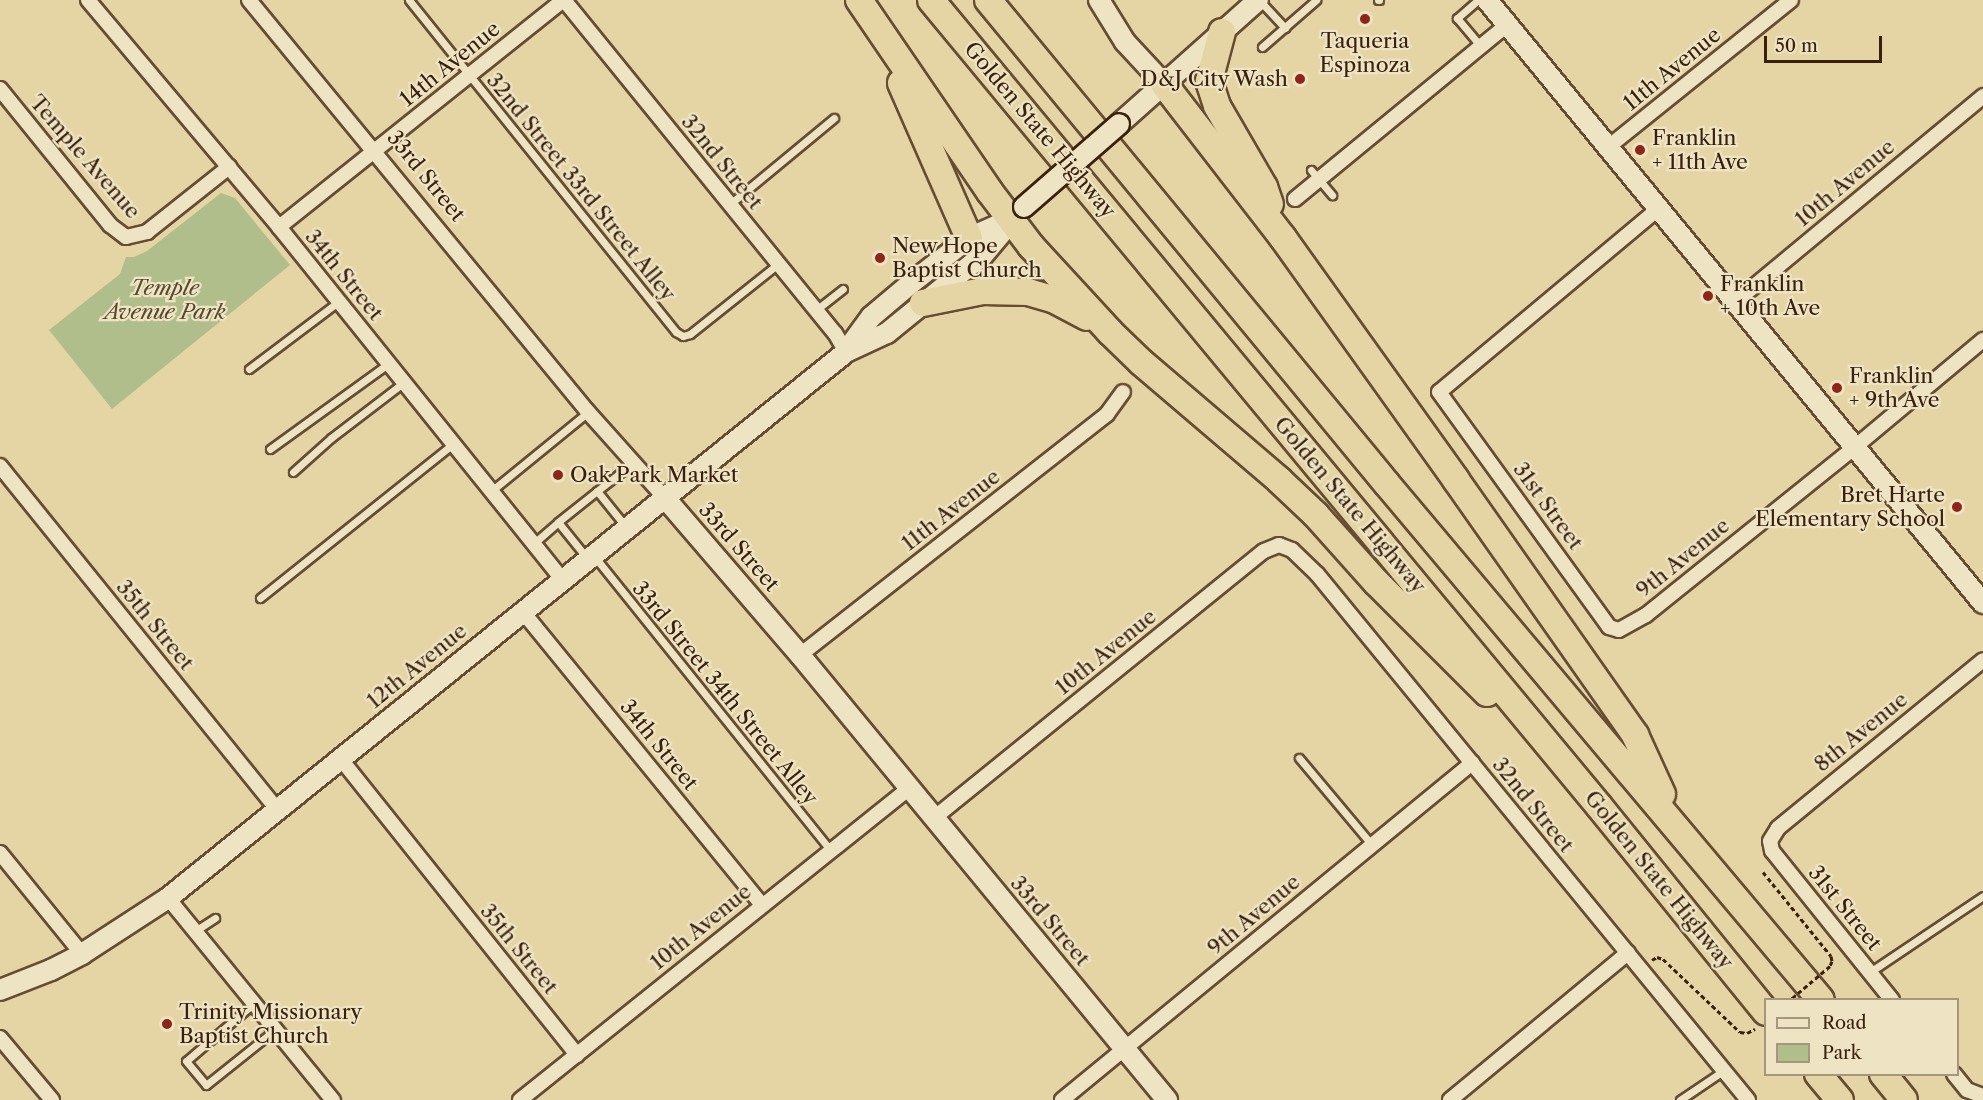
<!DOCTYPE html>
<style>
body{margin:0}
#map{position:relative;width:1983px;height:1100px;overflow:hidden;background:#e5d5a4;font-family:"Libre Caslon Text",serif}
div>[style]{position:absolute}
.green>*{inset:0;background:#afbe8a}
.path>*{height:3px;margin-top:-1.5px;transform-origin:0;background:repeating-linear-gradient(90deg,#3a200f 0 4.5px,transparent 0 7.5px)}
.roads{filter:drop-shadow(2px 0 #654d34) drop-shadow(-2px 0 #654d34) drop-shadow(0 2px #654d34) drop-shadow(0 -2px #654d34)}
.lane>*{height:7px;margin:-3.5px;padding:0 3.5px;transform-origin:3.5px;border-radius:3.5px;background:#eee4c4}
.street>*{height:14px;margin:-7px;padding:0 7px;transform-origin:7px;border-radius:7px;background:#eee4c4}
.secondary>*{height:20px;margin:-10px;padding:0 10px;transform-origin:10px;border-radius:10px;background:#eee4c4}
.highway>*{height:26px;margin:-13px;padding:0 13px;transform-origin:13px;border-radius:13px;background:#e5d5a4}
.path-bridge>*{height:3px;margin-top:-1.5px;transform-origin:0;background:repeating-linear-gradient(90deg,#3a200f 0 4.5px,transparent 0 7.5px)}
.bridges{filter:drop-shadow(2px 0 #3a200f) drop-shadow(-2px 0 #3a200f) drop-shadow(0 2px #3a200f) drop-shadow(0 -2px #3a200f)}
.secondary-bridge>*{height:20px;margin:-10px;padding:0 10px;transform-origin:10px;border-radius:10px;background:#eee4c4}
.dots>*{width:16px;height:16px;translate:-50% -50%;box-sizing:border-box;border:3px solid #eee4c4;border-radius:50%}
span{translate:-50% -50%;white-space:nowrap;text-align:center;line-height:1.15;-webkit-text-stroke:4.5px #eee4c4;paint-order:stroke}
.poi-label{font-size:21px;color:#3a200f}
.right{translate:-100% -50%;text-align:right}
.left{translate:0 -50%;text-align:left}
.street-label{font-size:21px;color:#3a200f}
.park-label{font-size:21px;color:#57482e;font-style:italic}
.legend{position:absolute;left:1764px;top:998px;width:195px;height:78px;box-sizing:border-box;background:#eee4c4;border:2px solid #a6967c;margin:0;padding:8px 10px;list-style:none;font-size:18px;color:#3a200f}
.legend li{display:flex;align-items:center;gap:12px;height:30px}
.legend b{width:30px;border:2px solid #a6967c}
.scale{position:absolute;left:1764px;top:36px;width:118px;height:27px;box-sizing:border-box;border:3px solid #3a200f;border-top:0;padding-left:8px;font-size:18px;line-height:21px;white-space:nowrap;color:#3a200f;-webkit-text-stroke:4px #eee4c4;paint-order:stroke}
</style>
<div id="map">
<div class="green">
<i style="clip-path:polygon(221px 193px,235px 198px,290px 265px,112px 409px,49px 330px,120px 274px,126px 257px,134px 257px,147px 251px)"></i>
</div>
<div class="path">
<i style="left:1652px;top:960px;width:6px;rotate:-31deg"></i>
<i style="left:1657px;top:957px;width:6px;rotate:18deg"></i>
<i style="left:1663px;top:959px;width:106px;rotate:43.5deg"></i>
<i style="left:1740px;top:1032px;width:7px;rotate:8deg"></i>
<i style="left:1747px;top:1033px;width:9px;rotate:-27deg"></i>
</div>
<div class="roads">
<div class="lane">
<i style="left:409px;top:0;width:426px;rotate:51.2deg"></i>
<i style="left:676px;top:332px;width:8px;rotate:30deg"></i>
<i style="left:683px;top:336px;width:7px;rotate:-16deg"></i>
<i style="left:690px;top:334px;width:112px;rotate:-38.5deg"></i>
<i style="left:1378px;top:0;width:1px"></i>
<i style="left:1478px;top:0;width:28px;rotate:139deg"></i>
<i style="left:1457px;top:18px;width:38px;rotate:50deg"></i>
<i style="left:1260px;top:1px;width:37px;rotate:47deg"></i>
<i style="left:1262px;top:47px;width:72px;rotate:-41deg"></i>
<i style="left:1311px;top:170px;width:33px;rotate:50deg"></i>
<i style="left:730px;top:204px;width:135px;rotate:-39.6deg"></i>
<i style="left:816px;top:310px;width:34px;rotate:-38deg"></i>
<i style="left:249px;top:369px;width:111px;rotate:-37deg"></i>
<i style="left:270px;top:449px;width:145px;rotate:-35.8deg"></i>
<i style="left:293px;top:472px;width:51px;rotate:-41.8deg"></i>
<i style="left:331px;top:438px;width:91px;rotate:-37.4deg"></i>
<i style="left:597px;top:491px;width:46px;rotate:-37.9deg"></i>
<i style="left:490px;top:492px;width:127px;rotate:-39.2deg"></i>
<i style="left:533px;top:544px;width:33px;rotate:-41deg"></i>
<i style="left:594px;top:556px;width:378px;rotate:51.2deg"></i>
<i style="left:587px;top:558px;width:46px;rotate:-128.9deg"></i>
<i style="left:558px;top:522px;width:50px;rotate:-38.5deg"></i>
<i style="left:597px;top:491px;width:46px;rotate:51.1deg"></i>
<i style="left:260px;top:598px;width:246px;rotate:-38.6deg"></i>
<i style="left:1299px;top:758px;width:114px;rotate:50deg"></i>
<i style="left:195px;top:931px;width:24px;rotate:-33deg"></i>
<i style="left:1870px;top:972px;width:136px;rotate:-33.9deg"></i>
<i style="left:254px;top:1003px;width:89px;rotate:139.5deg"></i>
<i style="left:186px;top:1061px;width:31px;rotate:50deg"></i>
<i style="left:206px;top:1085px;width:88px;rotate:-38.6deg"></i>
<i style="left:1680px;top:1100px;width:52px;rotate:-34deg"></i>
</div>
<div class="street">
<i style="left:88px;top:0;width:297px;rotate:49.9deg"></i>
<i style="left:279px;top:227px;width:453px;rotate:51.2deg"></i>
<i style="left:249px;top:0;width:534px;rotate:50.55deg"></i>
<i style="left:588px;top:412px;width:115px;rotate:48.2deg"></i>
<i style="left:564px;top:0;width:429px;rotate:50.9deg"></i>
<i style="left:835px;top:333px;width:22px;rotate:60deg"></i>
<i style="left:0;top:89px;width:175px;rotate:51deg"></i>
<i style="left:110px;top:225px;width:20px;rotate:37deg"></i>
<i style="left:126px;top:237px;width:22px;rotate:-13deg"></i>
<i style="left:147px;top:232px;width:105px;rotate:-38.4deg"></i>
<i style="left:1607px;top:148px;width:236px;rotate:-38.8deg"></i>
<i style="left:1295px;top:199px;width:274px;rotate:-39.4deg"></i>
<i style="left:1658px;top:209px;width:285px;rotate:140.1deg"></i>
<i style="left:1439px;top:392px;width:290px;rotate:54.1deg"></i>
<i style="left:1609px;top:627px;width:10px;rotate:17deg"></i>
<i style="left:1619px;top:630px;width:31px;rotate:-29deg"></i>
<i style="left:1646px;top:615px;width:268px;rotate:-38.8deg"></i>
<i style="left:1855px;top:447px;width:167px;rotate:-39.9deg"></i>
<i style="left:279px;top:227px;width:364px;rotate:-38.6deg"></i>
<i style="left:1734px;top:303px;width:324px;rotate:-39.7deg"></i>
<i style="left:0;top:466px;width:441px;rotate:51.1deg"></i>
<i style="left:523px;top:612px;width:378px;rotate:50.8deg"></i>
<i style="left:800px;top:655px;width:390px;rotate:-38.1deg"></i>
<i style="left:1107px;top:414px;width:27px;rotate:-54deg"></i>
<i style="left:340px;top:758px;width:380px;rotate:51.4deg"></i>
<i style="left:934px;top:818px;width:424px;rotate:-39deg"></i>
<i style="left:1264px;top:551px;width:16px;rotate:-22deg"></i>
<i style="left:1279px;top:545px;width:14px;rotate:21deg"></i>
<i style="left:1292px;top:550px;width:35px;rotate:44deg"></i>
<i style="left:1317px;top:574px;width:680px;rotate:50.67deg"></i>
<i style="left:0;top:853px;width:130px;rotate:50.9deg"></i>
<i style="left:168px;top:898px;width:261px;rotate:50.8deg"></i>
<i style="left:1892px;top:1000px;width:191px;rotate:-128.8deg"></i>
<i style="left:1772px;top:851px;width:10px;rotate:-101deg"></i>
<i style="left:1770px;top:841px;width:15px;rotate:-58deg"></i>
<i style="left:1778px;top:828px;width:265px;rotate:-39.3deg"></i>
<i style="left:0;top:1038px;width:81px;rotate:50deg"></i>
<i style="left:1954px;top:1074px;width:21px;rotate:51deg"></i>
<i style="left:1967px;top:1090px;width:17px;rotate:21deg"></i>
<i style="left:520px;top:1100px;width:499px;rotate:-38.7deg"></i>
<i style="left:1062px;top:1100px;width:531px;rotate:-39.42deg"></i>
<i style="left:1450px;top:1100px;width:231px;rotate:-39.6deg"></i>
</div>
<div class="secondary">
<i style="left:1099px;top:0;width:49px;rotate:58.2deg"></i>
<i style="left:1125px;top:42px;width:57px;rotate:47.1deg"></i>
<i style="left:1487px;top:0;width:781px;rotate:50.56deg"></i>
<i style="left:1119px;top:124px;width:186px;rotate:-41.7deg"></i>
<i style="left:847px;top:350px;width:41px;rotate:-54deg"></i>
<i style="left:871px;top:317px;width:51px;rotate:-40.2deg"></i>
<i style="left:910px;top:284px;width:75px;rotate:-37.9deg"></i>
<i style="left:969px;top:238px;width:42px;rotate:-24.1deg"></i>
<i style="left:665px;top:498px;width:207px;rotate:49.3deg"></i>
<i style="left:800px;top:655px;width:577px;rotate:50.49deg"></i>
<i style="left:0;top:990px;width:55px;rotate:-21.4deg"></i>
<i style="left:51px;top:970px;width:35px;rotate:-27deg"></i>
<i style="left:82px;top:954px;width:103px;rotate:-33.1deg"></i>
<i style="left:168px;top:898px;width:871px;rotate:-38.84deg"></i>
<i style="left:846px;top:352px;width:45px;rotate:-24.9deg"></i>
<i style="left:887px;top:333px;width:124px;rotate:-39.1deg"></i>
<i style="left:983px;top:255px;width:57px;rotate:-49.9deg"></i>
</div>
<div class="highway">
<i style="left:859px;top:0;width:232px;rotate:55.7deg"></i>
<i style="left:990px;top:192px;width:68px;rotate:52.8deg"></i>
<i style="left:1031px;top:246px;width:117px;rotate:47.4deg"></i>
<i style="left:1110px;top:332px;width:43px;rotate:44.1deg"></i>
<i style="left:1141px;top:362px;width:182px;rotate:40.5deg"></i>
<i style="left:1279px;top:480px;width:51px;rotate:43.4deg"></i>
<i style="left:1316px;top:515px;width:90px;rotate:48.2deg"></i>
<i style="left:1376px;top:582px;width:157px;rotate:45deg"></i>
<i style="left:931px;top:0;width:1047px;rotate:50.35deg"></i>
<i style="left:1599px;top:806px;width:265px;rotate:51deg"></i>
<i style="left:988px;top:0;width:627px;rotate:50.5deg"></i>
<i style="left:1387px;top:484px;width:674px;rotate:49.93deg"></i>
<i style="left:1222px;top:32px;width:51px;rotate:104.9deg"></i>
<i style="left:1209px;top:81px;width:26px;rotate:72deg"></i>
<i style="left:1217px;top:106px;width:94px;rotate:59.9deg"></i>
<i style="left:1264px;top:187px;width:18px;rotate:71deg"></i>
<i style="left:901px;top:83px;width:169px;rotate:66.3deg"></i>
<i style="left:1164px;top:84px;width:195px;rotate:52.3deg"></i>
<i style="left:1283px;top:238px;width:297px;rotate:54.4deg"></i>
<i style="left:1456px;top:480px;width:312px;rotate:54.9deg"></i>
<i style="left:1635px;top:735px;width:65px;rotate:65.4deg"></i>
<i style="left:923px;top:303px;width:61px;rotate:-11.3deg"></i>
<i style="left:983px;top:291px;width:45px;rotate:1.3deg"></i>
<i style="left:1028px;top:292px;width:26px;rotate:16deg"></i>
<i style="left:1053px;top:299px;width:38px;rotate:28deg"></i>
<i style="left:1818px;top:1074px;width:34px;rotate:50deg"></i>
<i style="left:1883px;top:1074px;width:33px;rotate:51deg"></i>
</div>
</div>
<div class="path-bridge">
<i style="left:1763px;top:872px;width:108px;rotate:51deg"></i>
<i style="left:1831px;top:956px;width:5px;rotate:79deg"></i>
<i style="left:1832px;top:961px;width:5px;rotate:112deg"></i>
<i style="left:1830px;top:966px;width:52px;rotate:139.6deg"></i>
</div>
<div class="bridges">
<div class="secondary-bridge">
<i style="left:1024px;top:207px;width:126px;rotate:-41.1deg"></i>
</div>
</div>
<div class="dots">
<i style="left:1365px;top:19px;background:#8f2418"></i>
<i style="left:1300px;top:79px;background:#8f2418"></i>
<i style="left:1640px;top:150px;background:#8f2418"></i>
<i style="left:880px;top:258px;background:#8f2418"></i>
<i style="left:1708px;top:296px;background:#8f2418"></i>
<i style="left:1837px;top:388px;background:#8f2418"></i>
<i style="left:558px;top:475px;background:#8f2418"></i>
<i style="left:1957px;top:507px;background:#8f2418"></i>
<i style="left:167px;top:1024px;background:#8f2418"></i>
</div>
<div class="poi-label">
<span style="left:1365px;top:53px">Taqueria<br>Espinoza</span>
<span class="right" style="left:1288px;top:79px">D&amp;J City Wash</span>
<span class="left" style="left:1652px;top:150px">Franklin<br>+ 11th Ave</span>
<span class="left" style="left:892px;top:258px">New Hope<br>Baptist Church</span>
<span class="left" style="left:1720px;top:296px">Franklin<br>+ 10th Ave</span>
<span class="left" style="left:1849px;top:388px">Franklin<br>+ 9th Ave</span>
<span class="left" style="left:570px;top:475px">Oak Park Market</span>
<span class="right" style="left:1945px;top:507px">Bret Harte<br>Elementary School</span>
<span class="left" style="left:179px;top:1024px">Trinity Missionary<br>Baptist Church</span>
</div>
<div class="street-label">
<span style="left:450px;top:64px;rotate:-39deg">14th Avenue</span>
<span style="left:1672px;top:69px;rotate:-39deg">11th Avenue</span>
<span style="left:1040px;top:130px;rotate:50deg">Golden State Highway</span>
<span style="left:85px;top:157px;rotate:49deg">Temple Avenue</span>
<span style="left:722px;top:162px;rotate:51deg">32nd Street</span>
<span style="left:426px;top:176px;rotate:51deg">33rd Street</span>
<span style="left:1845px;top:183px;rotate:-40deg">10th Avenue</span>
<span style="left:581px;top:187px;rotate:51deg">32nd Street 33rd Street Alley</span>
<span style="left:344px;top:275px;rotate:51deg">34th Street</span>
<span style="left:1350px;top:505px;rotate:50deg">Golden State Highway</span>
<span style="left:1548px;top:506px;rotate:54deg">31st Street</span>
<span style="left:951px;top:510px;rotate:-38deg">11th Avenue</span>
<span style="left:739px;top:547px;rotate:49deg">33rd Street</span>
<span style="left:1683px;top:558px;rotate:-39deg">9th Avenue</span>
<span style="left:155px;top:625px;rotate:51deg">35th Street</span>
<span style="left:1106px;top:652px;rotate:-39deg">10th Avenue</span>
<span style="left:417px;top:666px;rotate:-39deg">12th Avenue</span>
<span style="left:725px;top:693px;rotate:51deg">33rd Street 34th Street Alley</span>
<span style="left:1861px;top:732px;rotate:-39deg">8th Avenue</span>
<span style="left:659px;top:745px;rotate:51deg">34th Street</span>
<span style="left:1533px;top:805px;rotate:51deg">32nd Street</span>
<span style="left:1659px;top:880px;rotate:51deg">Golden State Highway</span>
<span style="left:1845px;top:908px;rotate:51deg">31st Street</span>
<span style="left:1254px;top:915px;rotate:-40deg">9th Avenue</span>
<span style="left:1050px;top:921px;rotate:50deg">33rd Street</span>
<span style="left:701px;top:927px;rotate:-39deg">10th Avenue</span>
<span style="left:519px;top:949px;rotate:51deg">35th Street</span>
</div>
<div class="park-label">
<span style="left:165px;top:300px">Temple<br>Avenue Park</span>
</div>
<ul class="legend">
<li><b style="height:8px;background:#eee4c4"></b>Road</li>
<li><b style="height:16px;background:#afbe8a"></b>Park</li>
</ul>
<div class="scale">50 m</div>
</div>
